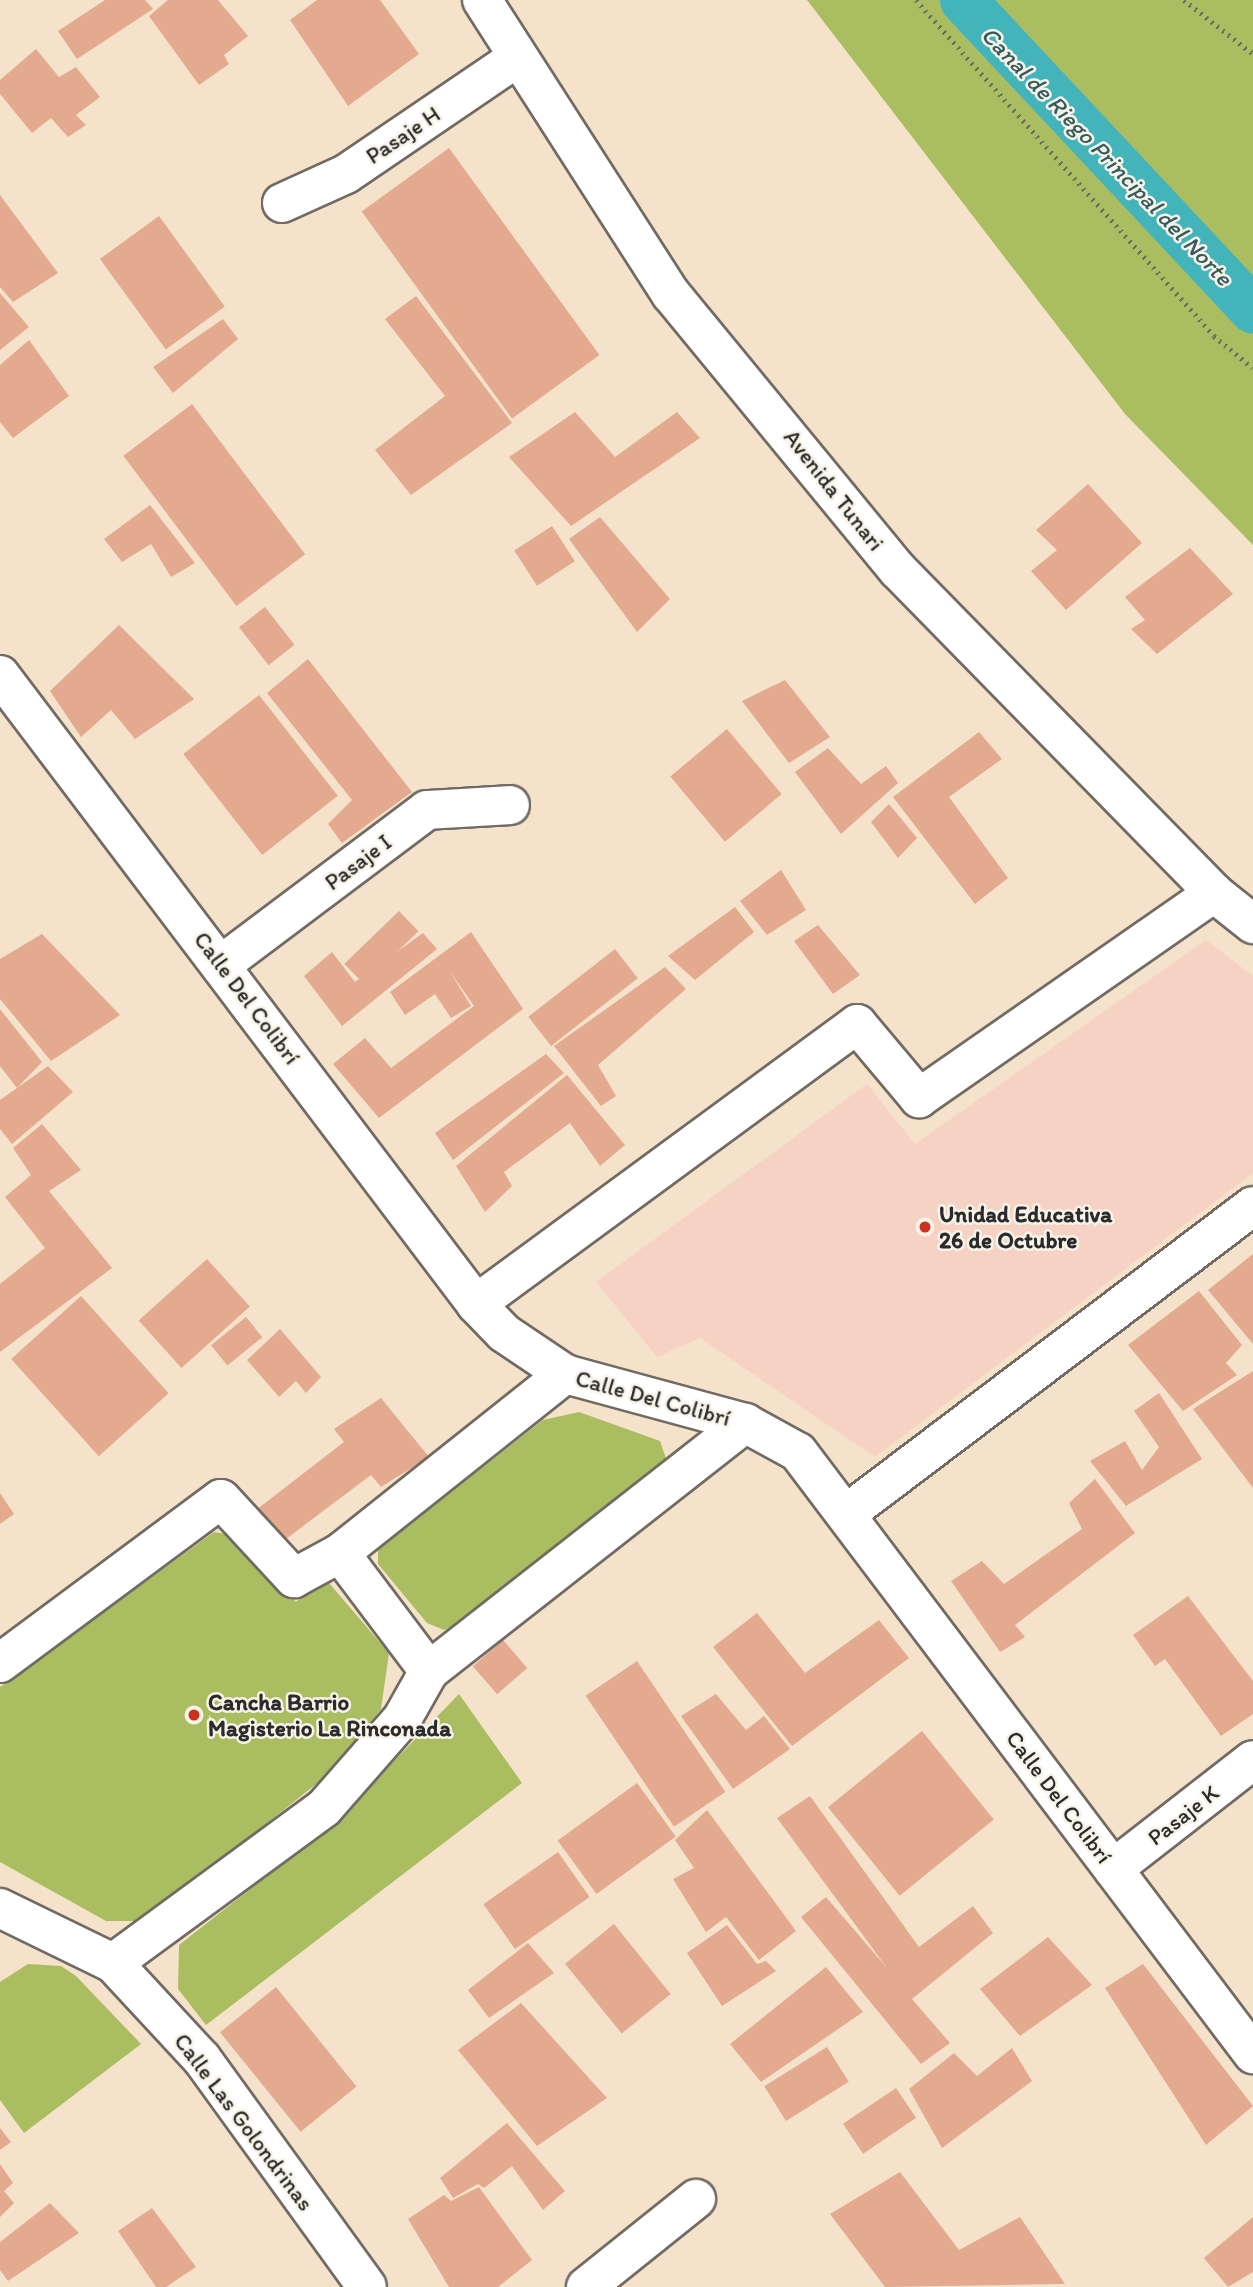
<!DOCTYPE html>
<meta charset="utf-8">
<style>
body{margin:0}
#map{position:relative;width:1253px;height:2287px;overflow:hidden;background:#f4e3ca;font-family:Itim,sans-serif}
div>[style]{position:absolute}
.built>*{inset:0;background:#f6d2c4}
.green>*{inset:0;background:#aabd60}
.canal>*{height:47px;margin:-23.5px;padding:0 23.5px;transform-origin:23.5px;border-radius:23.5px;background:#44b4bb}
.building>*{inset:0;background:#e3aa8f;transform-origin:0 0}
.path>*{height:4.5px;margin-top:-2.25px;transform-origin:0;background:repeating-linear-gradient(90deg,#716b63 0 2px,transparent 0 7px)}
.roads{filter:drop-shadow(2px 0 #716b63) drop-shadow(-2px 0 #716b63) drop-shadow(0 2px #716b63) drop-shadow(0 -2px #716b63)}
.minor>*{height:38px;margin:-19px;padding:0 19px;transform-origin:19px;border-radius:19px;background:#fff}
.dots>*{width:19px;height:19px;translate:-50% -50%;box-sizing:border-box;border:4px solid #f7f3e8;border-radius:50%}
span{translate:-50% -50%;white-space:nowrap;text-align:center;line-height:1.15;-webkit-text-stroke:5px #f7f3e8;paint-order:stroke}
.street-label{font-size:23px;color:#2b2b2b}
.poi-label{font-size:23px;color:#2b2b2b;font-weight:700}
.left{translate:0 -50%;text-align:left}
.water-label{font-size:24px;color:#345b5d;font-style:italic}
</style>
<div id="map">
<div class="built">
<i style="clip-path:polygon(1206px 940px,1253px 976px,1253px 1173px,875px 1457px,700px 1338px,657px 1357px,596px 1282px,867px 1084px,915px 1144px)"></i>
</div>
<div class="green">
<i style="clip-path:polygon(807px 0,1253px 0,1253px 545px,1125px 414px)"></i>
<i style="clip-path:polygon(579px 1412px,660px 1441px,668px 1464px,456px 1626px,444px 1630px,427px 1623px,378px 1564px,378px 1549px,543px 1420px)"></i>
<i style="clip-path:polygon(214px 1532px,231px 1535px,296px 1602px,314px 1584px,329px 1583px,389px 1653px,381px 1709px,325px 1777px,158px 1910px,140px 1921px,106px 1921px,0 1862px,0 1687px)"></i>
<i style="clip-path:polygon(459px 1694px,522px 1783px,206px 2025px,178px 1989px,179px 1945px,332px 1825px)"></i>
<i style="clip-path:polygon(28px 1964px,61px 1966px,76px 1976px,141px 2044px,24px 2133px,0 2100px,0 1982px)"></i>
</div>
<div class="canal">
<i style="left:963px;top:0;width:424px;rotate:46.9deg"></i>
</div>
<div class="building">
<i style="clip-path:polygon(105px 0,145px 0,153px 9px,77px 59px,58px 31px)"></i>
<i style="clip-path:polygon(168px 0,218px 0,248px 36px,224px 55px,229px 64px,199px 85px,149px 16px)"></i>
<i style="clip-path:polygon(317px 0,380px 0,419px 54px,348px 106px,290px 20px)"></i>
<i style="clip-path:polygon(36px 49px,59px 77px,76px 67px,100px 97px,76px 115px,86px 125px,68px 137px,51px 118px,32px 133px,0 94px,0 80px)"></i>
<i style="left:449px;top:148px;width:256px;height:108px;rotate:54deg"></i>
<i style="clip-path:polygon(0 195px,58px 273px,13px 302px,0 287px)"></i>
<i style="left:159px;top:216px;width:112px;height:73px;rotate:54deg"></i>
<i style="clip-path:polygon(0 293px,29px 327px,0 350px)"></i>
<i style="clip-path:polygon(416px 296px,512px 423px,411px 495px,375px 450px,445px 396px,385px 319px)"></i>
<i style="clip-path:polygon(223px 319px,238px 339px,173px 393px,153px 367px)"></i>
<i style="clip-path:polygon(29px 340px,69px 396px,13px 438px,0 422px,0 365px)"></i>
<i style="left:192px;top:404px;width:188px;height:86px;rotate:53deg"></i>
<i style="clip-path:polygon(575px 412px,615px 457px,677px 412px,700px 438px,571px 526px,509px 457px)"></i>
<i style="clip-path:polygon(1088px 484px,1142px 543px,1066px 610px,1031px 571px,1057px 550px,1036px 530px)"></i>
<i style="clip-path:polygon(150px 505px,195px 563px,171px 577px,151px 544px,122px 562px,104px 539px)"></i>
<i style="clip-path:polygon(600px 517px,670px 599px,637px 632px,569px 539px)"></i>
<i style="left:552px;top:526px;width:42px;height:45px;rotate:57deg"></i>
<i style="clip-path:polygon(1190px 548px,1233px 594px,1157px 654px,1131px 629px,1145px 620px,1125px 597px)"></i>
<i style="left:265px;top:607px;width:48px;height:33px;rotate:52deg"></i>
<i style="clip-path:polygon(119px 625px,194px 699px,135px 739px,111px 710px,81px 737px,50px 691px)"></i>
<i style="clip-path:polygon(308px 659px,412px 792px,342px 843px,328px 824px,352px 800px,267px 693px)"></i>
<i style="clip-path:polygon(785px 680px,830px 737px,789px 763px,742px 701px)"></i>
<i style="left:259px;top:695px;width:128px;height:96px;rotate:52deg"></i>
<i style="left:727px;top:729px;width:85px;height:74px;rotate:50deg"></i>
<i style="clip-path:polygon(979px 732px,1002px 759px,949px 797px,1008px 878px,975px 904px,893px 797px)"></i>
<i style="clip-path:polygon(828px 748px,861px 784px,886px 766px,898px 783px,841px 834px,795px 772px)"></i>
<i style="clip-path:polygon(889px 804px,917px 838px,898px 858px,871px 822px)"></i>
<i style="clip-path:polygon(781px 870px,806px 910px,767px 935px,740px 901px)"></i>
<i style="clip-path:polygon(735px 907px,754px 932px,695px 980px,668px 956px)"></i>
<i style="left:399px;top:911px;width:28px;height:76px;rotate:46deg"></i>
<i style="clip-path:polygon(818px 925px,860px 975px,833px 994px,794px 941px)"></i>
<i style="clip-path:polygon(471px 932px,523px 1009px,379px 1118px,333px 1064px,365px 1038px,391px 1068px,474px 1006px,449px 970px,471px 1006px,451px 1018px,435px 994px,405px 1015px,390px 992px)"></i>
<i style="clip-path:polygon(423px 933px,437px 949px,342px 1026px,304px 976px,332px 952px,355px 982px)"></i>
<i style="clip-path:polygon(42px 934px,120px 1015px,51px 1061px,0 999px,0 959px)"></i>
<i style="left:615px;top:949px;width:37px;height:110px;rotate:52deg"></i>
<i style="clip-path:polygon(665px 967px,686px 989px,598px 1065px,616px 1096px,601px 1106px,554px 1046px)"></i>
<i style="clip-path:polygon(0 1009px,42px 1062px,17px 1088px,0 1066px)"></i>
<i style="clip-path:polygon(546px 1054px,564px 1073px,453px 1160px,435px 1133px)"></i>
<i style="clip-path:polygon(48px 1066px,73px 1092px,12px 1144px,0 1129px,0 1100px)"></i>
<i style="clip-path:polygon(567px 1075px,625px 1145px,600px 1166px,570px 1123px,504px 1172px,512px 1186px,485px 1212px,456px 1166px)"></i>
<i style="clip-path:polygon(42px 1124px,81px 1170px,49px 1191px,112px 1268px,0 1352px,0 1284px,45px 1248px,5px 1197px,31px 1175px,13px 1148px)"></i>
<i style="clip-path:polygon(1253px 1254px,1253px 1344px,1208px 1290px)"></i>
<i style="left:207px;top:1259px;width:64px;height:92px;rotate:48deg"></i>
<i style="clip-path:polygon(1199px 1291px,1242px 1345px,1226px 1363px,1237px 1375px,1183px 1411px,1128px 1345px)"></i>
<i style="left:81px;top:1296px;width:131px;height:94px;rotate:48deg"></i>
<i style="left:246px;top:1317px;width:26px;height:45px;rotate:51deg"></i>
<i style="clip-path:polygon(280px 1329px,321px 1377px,306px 1393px,296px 1381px,279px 1397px,247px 1360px)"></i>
<i style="clip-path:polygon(1253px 1371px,1253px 1488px,1193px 1409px)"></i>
<i style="clip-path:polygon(1159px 1393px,1202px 1459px,1126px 1506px,1090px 1461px,1125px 1441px,1142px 1470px,1159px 1447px,1134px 1411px)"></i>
<i style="clip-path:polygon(381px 1398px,429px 1457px,381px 1487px,371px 1475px,274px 1548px,248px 1516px,344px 1442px,334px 1429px)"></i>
<i style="clip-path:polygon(1095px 1479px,1135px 1533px,1015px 1625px,1025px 1637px,1000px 1652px,951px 1581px,982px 1561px,1004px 1584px,1082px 1529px,1069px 1503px)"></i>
<i style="clip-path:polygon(0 1493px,14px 1514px,0 1524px)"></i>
<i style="clip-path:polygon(1188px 1596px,1253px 1681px,1253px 1714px,1221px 1736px,1165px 1659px,1155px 1666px,1133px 1635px)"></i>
<i style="clip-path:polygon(757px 1613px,805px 1673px,879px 1620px,909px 1658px,792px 1746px,713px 1647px)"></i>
<i style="left:503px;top:1640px;width:37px;height:40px;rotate:49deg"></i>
<i style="left:637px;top:1661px;width:158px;height:62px;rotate:56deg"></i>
<i style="clip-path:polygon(716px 1694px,746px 1730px,764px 1716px,790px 1749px,733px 1789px,681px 1716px)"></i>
<i style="left:922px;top:1731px;width:114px;height:121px;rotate:51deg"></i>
<i style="left:637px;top:1783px;width:66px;height:98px;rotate:54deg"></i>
<i style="clip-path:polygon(810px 1796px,919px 1947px,973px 1906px,993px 1933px,912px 1999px,950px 2043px,921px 2064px,801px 1917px,826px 1897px,887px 1968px,777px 1818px)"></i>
<i style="clip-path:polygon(707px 1810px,796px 1931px,759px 1960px,726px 1917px,706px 1932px,673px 1879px,694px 1868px,675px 1840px)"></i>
<i style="left:558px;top:1852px;width:55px;height:91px;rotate:55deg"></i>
<i style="left:614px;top:1924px;width:90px;height:63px;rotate:51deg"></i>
<i style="clip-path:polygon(727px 1925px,757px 1964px,766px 1961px,776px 1971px,722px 2006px,687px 1953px)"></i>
<i style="clip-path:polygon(1048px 1937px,1092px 1985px,1020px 2036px,980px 1989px)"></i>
<i style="clip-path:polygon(528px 1943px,554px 1973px,489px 2018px,468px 1990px)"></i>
<i style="clip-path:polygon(1143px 1964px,1253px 2106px,1206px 2145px,1105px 1988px)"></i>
<i style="clip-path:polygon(826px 1967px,863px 2012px,761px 2082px,730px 2044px)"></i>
<i style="left:276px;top:1987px;width:128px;height:72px;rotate:51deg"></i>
<i style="clip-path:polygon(521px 2003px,607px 2098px,537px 2146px,458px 2050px)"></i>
<i style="left:827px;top:2047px;width:41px;height:74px;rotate:58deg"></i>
<i style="clip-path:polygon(1012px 2048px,1032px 2081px,942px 2148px,909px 2089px,954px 2053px,977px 2076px)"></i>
<i style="left:896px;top:2088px;width:36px;height:64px;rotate:56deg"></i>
<i style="clip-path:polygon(507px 2123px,565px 2191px,543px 2210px,512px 2166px,484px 2188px,478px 2184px,453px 2198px,440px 2178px)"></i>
<i style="clip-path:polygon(0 2128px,11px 2142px,0 2150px)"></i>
<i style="clip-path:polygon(0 2164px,13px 2183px,4px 2191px,14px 2203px,0 2217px)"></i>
<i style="clip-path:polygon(900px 2172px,959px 2250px,1020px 2217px,1065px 2284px,885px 2287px,830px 2214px)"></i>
<i style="clip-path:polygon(479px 2187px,532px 2260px,498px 2287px,449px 2287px,408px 2219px,444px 2195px,451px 2201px)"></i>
<i style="clip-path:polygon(50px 2203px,79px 2233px,8px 2281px,0 2270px,0 2242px)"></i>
<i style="clip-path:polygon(152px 2208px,196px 2267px,166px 2287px,156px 2287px,118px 2231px)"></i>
<i style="clip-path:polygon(1253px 2217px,1253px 2272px,1228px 2287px,1204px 2258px)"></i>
</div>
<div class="path">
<i style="left:916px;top:0;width:449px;rotate:48.4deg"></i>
<i style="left:1214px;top:336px;width:50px;rotate:39.4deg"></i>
<i style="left:1184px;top:0;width:88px;rotate:38deg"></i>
</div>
<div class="roads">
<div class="minor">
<i style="left:482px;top:0;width:350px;rotate:57.3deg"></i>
<i style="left:671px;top:294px;width:357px;rotate:50.6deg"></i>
<i style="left:898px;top:570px;width:452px;rotate:45.6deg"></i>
<i style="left:1214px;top:893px;width:50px;rotate:38.5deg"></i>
<i style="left:282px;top:203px;width:70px;rotate:-24.4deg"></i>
<i style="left:346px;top:174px;width:207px;rotate:-34.2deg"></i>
<i style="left:0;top:675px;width:789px;rotate:52.88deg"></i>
<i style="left:476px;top:1304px;width:40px;rotate:46deg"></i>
<i style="left:504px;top:1333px;width:73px;rotate:33.9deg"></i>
<i style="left:565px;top:1374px;width:187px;rotate:15.2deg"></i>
<i style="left:745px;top:1423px;width:60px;rotate:28.7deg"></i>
<i style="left:798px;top:1452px;width:755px;rotate:52.92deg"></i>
<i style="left:222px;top:964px;width:256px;rotate:-36.9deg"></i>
<i style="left:427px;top:810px;width:83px;rotate:-3.4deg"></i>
<i style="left:476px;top:1304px;width:473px;rotate:-36.3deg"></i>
<i style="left:857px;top:1024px;width:97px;rotate:50deg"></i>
<i style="left:919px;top:1098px;width:359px;rotate:-34.8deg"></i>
<i style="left:846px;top:1514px;width:510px;rotate:-37.12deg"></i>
<i style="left:340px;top:1553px;width:148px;rotate:53deg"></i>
<i style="left:0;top:1663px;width:275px;rotate:-36.6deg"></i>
<i style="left:221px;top:1499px;width:108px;rotate:47.3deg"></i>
<i style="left:294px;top:1578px;width:52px;rotate:-28.5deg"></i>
<i style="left:340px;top:1553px;width:288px;rotate:-38.5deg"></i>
<i style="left:1113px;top:1869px;width:177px;rotate:-37.9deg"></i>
<i style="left:0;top:1908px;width:126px;rotate:26deg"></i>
<i style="left:113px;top:1963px;width:131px;rotate:47.2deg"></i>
<i style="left:202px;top:2059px;width:281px;rotate:54.1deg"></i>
<i style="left:113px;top:1963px;width:262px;rotate:-36.3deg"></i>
<i style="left:324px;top:1808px;width:118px;rotate:-48.8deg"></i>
<i style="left:402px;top:1719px;width:55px;rotate:-60.6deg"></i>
<i style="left:429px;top:1671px;width:402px;rotate:-38.1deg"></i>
<i style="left:586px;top:2287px;width:141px;rotate:-38.7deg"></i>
</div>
</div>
<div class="dots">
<i style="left:925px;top:1227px;background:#c8321e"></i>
<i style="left:194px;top:1715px;background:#c8321e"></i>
</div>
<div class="street-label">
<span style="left:403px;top:135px;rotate:-34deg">Pasaje H</span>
<span style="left:834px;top:490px;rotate:52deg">Avenida Tunari</span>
<span style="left:358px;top:862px;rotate:-37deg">Pasaje I</span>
<span style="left:247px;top:998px;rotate:53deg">Calle Del Colibrí</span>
<span style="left:653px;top:1398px;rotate:15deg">Calle Del Colibrí</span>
<span style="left:1059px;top:1797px;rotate:53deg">Calle Del Colibrí</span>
<span style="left:1183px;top:1815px;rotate:-38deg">Pasaje K</span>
<span style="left:244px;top:2122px;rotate:53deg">Calle Las Golondrinas</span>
</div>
<div class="poi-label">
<span class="left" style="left:939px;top:1227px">Unidad Educativa<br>26 de Octubre</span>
<span class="left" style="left:208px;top:1715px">Cancha Barrio<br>Magisterio La Rinconada</span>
</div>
<div class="water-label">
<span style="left:1107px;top:156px;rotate:46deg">Canal de Riego Principal del Norte</span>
</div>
</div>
